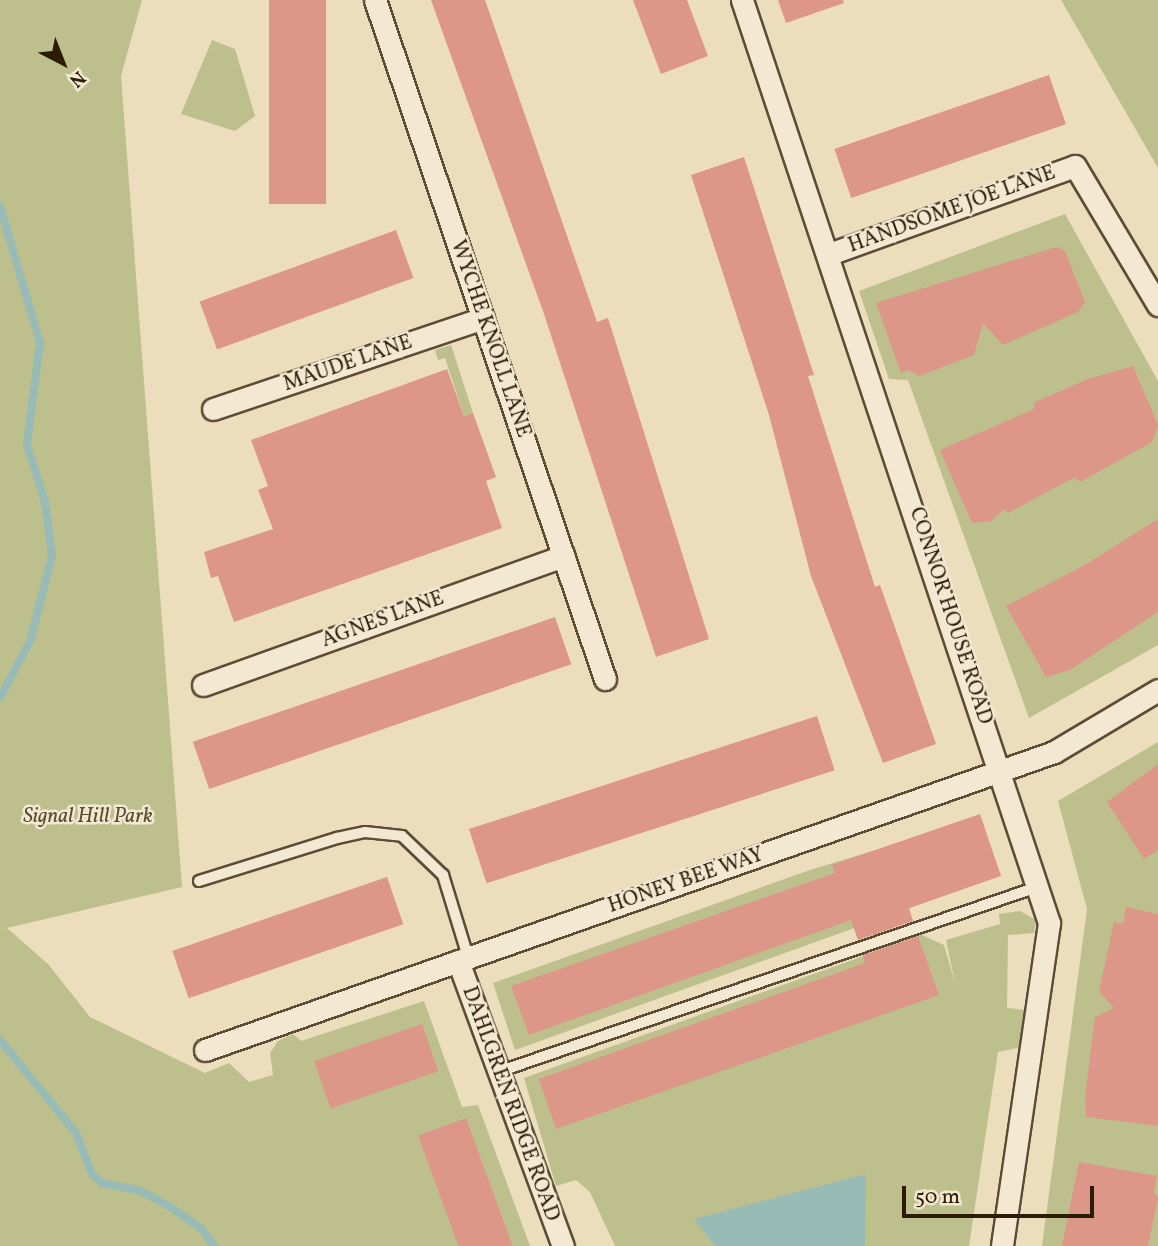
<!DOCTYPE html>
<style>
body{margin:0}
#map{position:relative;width:1158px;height:1246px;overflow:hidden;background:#ecddbc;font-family:Vollkorn,serif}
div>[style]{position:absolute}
.green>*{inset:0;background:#bdbf8d}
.water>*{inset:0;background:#99bbb5}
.stream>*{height:8px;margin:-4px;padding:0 4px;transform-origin:4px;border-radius:4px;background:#99bbb5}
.building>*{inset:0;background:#dd9788;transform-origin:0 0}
.roads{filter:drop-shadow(2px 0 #5c4c34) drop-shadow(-2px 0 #5c4c34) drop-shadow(0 2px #5c4c34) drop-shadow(0 -2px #5c4c34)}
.service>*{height:10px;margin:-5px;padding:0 5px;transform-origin:5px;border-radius:5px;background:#f3e9d3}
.minor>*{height:21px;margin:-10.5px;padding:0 10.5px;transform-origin:10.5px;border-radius:10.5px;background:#f3e9d3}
span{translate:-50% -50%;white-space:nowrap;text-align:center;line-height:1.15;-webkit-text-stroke:5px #f3e9d3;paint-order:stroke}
.street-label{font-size:21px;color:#2c1c06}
.park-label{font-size:21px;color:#584d2e;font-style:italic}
.north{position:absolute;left:28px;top:28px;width:70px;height:70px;-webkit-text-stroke:5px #f3e9d3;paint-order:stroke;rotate:138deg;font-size:19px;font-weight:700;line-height:28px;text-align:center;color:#2c1c06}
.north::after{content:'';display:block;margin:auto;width:24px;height:32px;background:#2c1c06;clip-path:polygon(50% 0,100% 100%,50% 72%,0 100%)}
.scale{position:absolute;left:902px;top:1186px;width:192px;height:32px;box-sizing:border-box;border:4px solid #2c1c06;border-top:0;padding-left:9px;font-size:21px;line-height:24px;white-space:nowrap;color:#2c1c06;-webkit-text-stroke:5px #f3e9d3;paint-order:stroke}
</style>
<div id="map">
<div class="green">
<i style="clip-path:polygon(0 0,142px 0,121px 76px,182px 887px,7px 928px,48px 964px,90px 1017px,205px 1073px,229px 1063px,249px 1082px,273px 1075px,270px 1053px,278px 1041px,293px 1034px,301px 1041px,424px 1001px,462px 1107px,478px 1105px,530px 1246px,0 1246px)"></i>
<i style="clip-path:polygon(1061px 0,1158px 0,1158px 168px)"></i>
<i style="clip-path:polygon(212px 40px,235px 49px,255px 116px,235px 131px,181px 114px)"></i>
<i style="clip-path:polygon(1065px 214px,1158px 381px,1158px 645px,1029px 718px,908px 380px,889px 379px,859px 291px)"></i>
<i style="clip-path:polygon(451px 345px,473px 413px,464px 416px,445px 358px,438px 360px,435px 350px)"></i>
<i style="clip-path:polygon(1158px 742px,1158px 1246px,1042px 1246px,1087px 909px,1058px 801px)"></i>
<i style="clip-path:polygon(978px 819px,999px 876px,515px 1050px,493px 983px,810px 870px)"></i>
<i style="clip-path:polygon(1020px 911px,1036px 920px,1034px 933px,1008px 935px,1007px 1008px,1027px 1010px,1021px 1047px,998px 1052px,969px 1246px,615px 1246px,590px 1192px,576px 1180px,556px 1186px,524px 1078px,922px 935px,944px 945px,955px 983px,946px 940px,1000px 924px,999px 914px)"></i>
</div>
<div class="water">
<i style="clip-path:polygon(866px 1174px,865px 1246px,715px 1246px,694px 1219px)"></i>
</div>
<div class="stream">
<i style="left:0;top:206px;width:143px;rotate:73.7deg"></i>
<i style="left:40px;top:343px;width:103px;rotate:97.3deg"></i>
<i style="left:27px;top:445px;width:60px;rotate:72.5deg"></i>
<i style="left:45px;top:502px;width:54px;rotate:82.6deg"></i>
<i style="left:52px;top:556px;width:88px;rotate:104.5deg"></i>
<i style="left:30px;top:641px;width:64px;rotate:117.8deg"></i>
<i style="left:0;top:1040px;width:120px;rotate:50.7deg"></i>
<i style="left:76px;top:1133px;width:44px;rotate:68.7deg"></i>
<i style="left:92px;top:1174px;width:13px;rotate:42deg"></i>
<i style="left:102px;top:1183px;width:38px;rotate:11deg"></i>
<i style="left:139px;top:1190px;width:34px;rotate:28deg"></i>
<i style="left:169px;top:1206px;width:39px;rotate:35deg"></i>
<i style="left:201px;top:1228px;width:22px;rotate:54deg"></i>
</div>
<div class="building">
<i style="left:269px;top:0;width:57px;height:204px"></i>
<i style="clip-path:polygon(431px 0,485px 0,597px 322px,608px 318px,709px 639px,656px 657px,544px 314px)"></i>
<i style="clip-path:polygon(633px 0,687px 0,708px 56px,661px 74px)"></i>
<i style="clip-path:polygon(778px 0,843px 0,844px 3px,786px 23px)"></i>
<i style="left:1049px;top:75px;width:52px;height:227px;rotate:71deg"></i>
<i style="clip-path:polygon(744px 157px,814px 375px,808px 376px,875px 587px,880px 585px,936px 744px,883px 763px,811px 576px,769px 415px,691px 175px)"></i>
<i style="left:396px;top:230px;width:51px;height:209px;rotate:70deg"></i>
<i style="clip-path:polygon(1056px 247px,1065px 251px,1085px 302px,1078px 312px,1003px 345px,983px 323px,974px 355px,919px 376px,909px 370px,901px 373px,876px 303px)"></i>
<i style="clip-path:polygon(1133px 366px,1158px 425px,1152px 442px,1080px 482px,1075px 477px,1008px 513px,1005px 509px,991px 521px,972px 523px,940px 450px,1034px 409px,1035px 402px,1088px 379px)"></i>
<i style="clip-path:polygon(447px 369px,464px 416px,473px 413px,496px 477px,486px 481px,502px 528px,234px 622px,218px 576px,211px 578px,204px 552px,273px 529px,258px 490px,268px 486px,251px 440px)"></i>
<i style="clip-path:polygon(1158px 519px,1158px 612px,1070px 670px,1046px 677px,1006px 606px,1085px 565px)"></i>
<i style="left:555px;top:617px;width:50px;height:383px;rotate:71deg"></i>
<i style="left:817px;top:716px;width:57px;height:366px;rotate:72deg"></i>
<i style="clip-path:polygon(1158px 764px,1158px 850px,1144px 859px,1107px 802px)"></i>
<i style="clip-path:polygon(980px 814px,1001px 876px,909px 908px,913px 921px,858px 940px,851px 920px,529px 1035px,511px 986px,835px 873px,832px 865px)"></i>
<i style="left:387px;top:877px;width:50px;height:227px;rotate:71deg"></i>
<i style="clip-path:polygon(1126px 907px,1158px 914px,1158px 1126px,1086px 1117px,1085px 1097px,1095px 1017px,1114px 1008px,1099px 991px,1114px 922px,1123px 924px)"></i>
<i style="clip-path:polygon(918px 936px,939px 995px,556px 1129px,539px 1079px,865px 963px,863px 955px)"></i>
<i style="left:422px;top:1024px;width:50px;height:114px;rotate:71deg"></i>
<i style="left:466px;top:1118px;width:136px;height:51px;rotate:70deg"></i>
<i style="clip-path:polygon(1079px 1162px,1157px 1176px,1154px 1192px,1158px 1198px,1148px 1246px,1062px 1246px)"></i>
</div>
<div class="roads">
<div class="service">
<i style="left:199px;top:881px;width:145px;rotate:-17.3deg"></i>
<i style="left:337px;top:838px;width:29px;rotate:-12deg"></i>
<i style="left:365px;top:832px;width:37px;rotate:6deg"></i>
<i style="left:402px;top:836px;width:57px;rotate:43.6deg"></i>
<i style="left:443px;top:875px;width:86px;rotate:73deg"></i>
<i style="left:498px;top:1072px;width:573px;rotate:-18.94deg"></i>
</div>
<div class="minor">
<i style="left:375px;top:0;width:717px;rotate:71.29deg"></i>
<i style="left:742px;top:0;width:973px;rotate:71.6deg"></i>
<i style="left:1049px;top:923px;width:326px;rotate:98.3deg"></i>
<i style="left:829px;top:254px;width:261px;rotate:-19.7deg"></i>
<i style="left:1075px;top:166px;width:162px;rotate:59.2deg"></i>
<i style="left:213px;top:409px;width:285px;rotate:-18.6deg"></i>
<i style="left:203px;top:685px;width:383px;rotate:-19.7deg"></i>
<i style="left:458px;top:961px;width:304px;rotate:69.8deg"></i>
<i style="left:205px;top:1050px;width:900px;rotate:-19.34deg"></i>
<i style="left:1054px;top:752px;width:121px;rotate:-30.8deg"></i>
</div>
</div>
<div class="street-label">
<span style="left:952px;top:210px;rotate:-20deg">HANDSOME JOE LANE</span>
<span style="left:490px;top:339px;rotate:71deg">WYCHE KNOLL LANE</span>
<span style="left:348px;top:364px;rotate:-19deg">MAUDE LANE</span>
<span style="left:950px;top:616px;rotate:72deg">CONNOR HOUSE ROAD</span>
<span style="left:383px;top:620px;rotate:-20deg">AGNES LANE</span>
<span style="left:686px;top:881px;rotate:-19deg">HONEY BEE WAY</span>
<span style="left:510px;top:1104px;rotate:70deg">DAHLGREN RIDGE ROAD</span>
</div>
<div class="park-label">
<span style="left:88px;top:817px">Signal Hill Park</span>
</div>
<div class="north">N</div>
<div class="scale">50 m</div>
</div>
